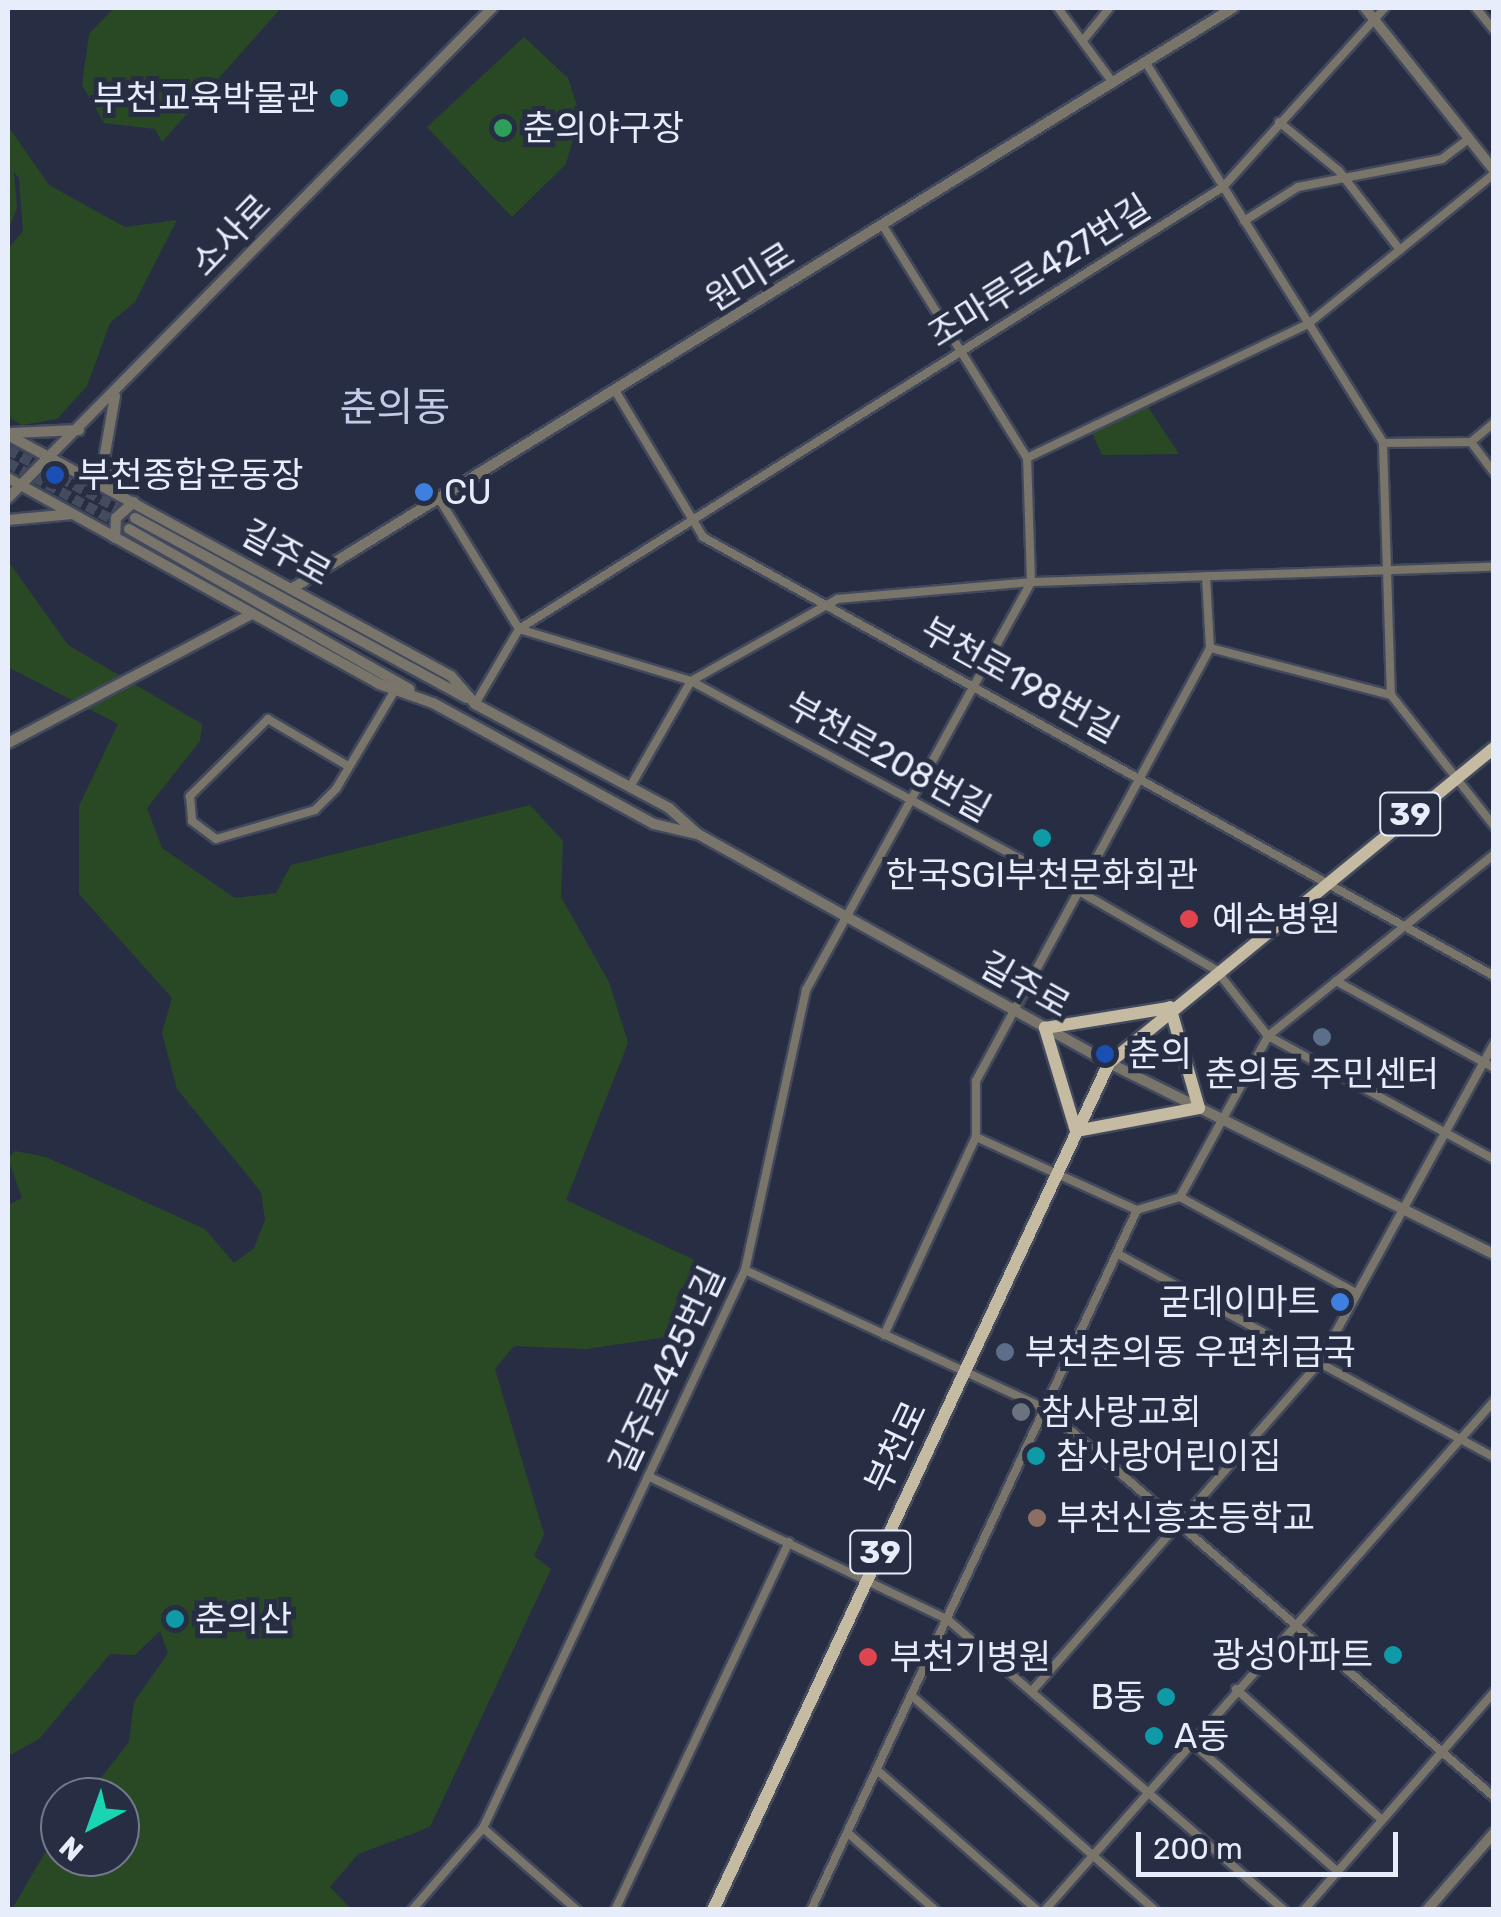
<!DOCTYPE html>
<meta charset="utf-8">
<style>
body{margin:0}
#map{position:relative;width:1501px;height:1917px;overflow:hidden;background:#272e43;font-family:Rubik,"Noto Sans KR",sans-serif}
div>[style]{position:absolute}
.green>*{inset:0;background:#294925}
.tertiary-tunnel>*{height:10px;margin-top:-5px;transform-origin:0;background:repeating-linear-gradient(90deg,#444b5f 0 10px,transparent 0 15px)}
.roads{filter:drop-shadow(2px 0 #42495d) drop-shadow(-2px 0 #42495d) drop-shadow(0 2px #42495d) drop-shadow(0 -2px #42495d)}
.minor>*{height:8px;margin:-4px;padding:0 4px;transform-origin:4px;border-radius:4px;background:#7a756a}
.tertiary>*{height:10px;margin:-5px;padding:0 5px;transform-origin:5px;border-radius:5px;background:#7a756a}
.primary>*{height:12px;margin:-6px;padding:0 6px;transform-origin:6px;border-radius:6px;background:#c5bba3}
.dots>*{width:28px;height:28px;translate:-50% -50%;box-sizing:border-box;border:5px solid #272e43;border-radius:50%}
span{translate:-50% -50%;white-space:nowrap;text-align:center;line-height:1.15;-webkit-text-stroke:10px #272e43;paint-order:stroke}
.shield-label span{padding:2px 8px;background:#272e43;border:2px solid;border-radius:8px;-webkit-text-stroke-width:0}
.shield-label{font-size:32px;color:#e8edfc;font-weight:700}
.poi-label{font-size:35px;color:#e8edfc}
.right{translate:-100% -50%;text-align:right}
.left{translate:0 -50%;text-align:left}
.street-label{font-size:35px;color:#e8edfc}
.quarter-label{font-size:40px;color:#c2cce8}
.frame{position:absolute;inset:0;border:10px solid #e8edfc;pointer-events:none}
.north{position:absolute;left:40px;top:1777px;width:100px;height:100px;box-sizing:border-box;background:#272e43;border:2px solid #747a8d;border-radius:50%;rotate:221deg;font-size:28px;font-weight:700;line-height:40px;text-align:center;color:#e8edfc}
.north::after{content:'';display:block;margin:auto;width:35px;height:45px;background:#1ad5b2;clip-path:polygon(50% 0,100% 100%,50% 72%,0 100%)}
.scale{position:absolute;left:1136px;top:1832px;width:262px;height:45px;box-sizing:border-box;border:5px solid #e8edfc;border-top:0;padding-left:12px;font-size:30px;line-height:35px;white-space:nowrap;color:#e8edfc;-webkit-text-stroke:8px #272e43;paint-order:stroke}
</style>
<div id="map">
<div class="green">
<i style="clip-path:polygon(114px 8px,281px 8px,162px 142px,155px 129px,104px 123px,82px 85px,89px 34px)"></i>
<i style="clip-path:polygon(524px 37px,568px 78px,580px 115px,566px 164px,512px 217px,427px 127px)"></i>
<i style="clip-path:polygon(8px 126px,49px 185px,125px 227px,177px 220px,135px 302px,110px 323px,87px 386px,57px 419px,22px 425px,8px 417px,8px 249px,23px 231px,19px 178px,14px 172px,17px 208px,8px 231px)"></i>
<i style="clip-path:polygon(1148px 407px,1179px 454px,1102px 455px,1092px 433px)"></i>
<i style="clip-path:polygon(8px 561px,68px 645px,202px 724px,200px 741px,147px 808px,162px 848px,235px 898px,276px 893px,291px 865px,530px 805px,563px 841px,561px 897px,609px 982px,628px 1043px,566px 1200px,703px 1264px,668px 1337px,586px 1349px,514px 1346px,495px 1369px,544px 1534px,534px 1556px,551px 1569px,430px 1827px,358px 1854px,330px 1887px,351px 1909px,12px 1909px,60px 1827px,60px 1857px,120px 1857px,120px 1797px,86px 1797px,129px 1742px,134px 1702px,168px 1653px,160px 1631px,135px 1655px,110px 1654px,39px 1739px,8px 1756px,8px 1205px,22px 1198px,8px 1158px,15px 1151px,46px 1157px,205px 1229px,234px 1263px,254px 1248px,265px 1220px,261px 1192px,177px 1089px,162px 1033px,172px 998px,79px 894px,79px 806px,118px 724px,8px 667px)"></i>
</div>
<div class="tertiary-tunnel">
<i style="left:8px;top:450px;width:138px;rotate:28deg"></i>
<i style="left:8px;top:463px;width:138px;rotate:28.6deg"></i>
</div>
<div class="roads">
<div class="minor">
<i style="left:1058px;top:8px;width:93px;rotate:53.7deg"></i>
<i style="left:1476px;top:8px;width:28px;rotate:51deg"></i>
<i style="left:1085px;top:38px;width:38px;rotate:-51deg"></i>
<i style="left:1146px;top:63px;width:448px;rotate:58deg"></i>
<i style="left:1279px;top:122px;width:77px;rotate:39.2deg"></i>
<i style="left:1339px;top:171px;width:100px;rotate:52.3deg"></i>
<i style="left:1244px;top:221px;width:64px;rotate:-32.2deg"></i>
<i style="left:1298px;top:187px;width:147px;rotate:-11deg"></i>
<i style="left:1442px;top:159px;width:34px;rotate:-37deg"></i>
<i style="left:616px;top:392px;width:169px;rotate:59deg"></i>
<i style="left:703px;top:537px;width:905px;rotate:29.03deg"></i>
<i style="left:1471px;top:442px;width:38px;rotate:53deg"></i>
<i style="left:1383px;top:443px;width:252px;rotate:88.2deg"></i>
<i style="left:1391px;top:695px;width:167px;rotate:51.8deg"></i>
<i style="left:1383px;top:443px;width:88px;rotate:-0.7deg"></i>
<i style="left:1471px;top:442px;width:30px;rotate:-40deg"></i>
<i style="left:1027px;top:458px;width:311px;rotate:-25.5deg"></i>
<i style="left:1308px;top:324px;width:239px;rotate:-38.9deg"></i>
<i style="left:440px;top:500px;width:151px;rotate:58.5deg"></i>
<i style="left:519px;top:629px;width:180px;rotate:16.8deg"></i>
<i style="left:691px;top:681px;width:439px;rotate:28.4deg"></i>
<i style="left:1077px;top:890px;width:160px;rotate:29.9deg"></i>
<i style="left:1216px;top:970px;width:84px;rotate:51.8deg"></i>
<i style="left:1268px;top:1036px;width:257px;rotate:28.6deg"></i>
<i style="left:1210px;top:648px;width:187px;rotate:14.6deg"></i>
<i style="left:475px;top:704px;width:87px;rotate:-59.6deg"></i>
<i style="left:519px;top:629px;width:831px;rotate:-32.12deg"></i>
<i style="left:1223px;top:187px;width:241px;rotate:-47.9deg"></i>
<i style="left:348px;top:766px;width:93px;rotate:-149.6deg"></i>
<i style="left:268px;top:719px;width:110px;rotate:135.4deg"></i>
<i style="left:190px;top:796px;width:25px;rotate:85deg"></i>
<i style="left:192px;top:821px;width:30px;rotate:37deg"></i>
<i style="left:216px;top:839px;width:103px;rotate:-16.3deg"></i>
<i style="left:315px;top:810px;width:30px;rotate:-45deg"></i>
<i style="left:336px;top:789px;width:115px;rotate:-59.2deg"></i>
<i style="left:630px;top:787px;width:122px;rotate:-60.1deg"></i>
<i style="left:691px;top:681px;width:168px;rotate:-29.2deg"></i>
<i style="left:838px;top:599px;width:194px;rotate:-5deg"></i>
<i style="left:1031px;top:582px;width:463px;rotate:-1.9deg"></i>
<i style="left:1336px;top:981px;width:180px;rotate:28.8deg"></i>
<i style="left:976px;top:1137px;width:177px;rotate:24.4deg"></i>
<i style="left:1180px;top:1197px;width:200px;rotate:28.6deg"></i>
<i style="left:1137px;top:1210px;width:45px;rotate:-16.8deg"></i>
<i style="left:1180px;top:1197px;width:183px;rotate:-61.3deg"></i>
<i style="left:1268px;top:1036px;width:290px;rotate:-38.8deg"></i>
<i style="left:1118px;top:1254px;width:427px;rotate:28.4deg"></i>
<i style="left:745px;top:1270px;width:332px;rotate:24.8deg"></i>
<i style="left:1046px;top:1409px;width:593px;rotate:40.89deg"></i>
<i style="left:884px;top:1335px;width:218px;rotate:-65.1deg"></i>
<i style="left:976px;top:1137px;width:56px;rotate:-90deg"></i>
<i style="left:976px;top:1081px;width:492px;rotate:-61.6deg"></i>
<i style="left:1210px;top:648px;width:72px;rotate:-93.2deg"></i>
<i style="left:648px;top:1476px;width:331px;rotate:25.6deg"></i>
<i style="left:947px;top:1619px;width:445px;rotate:40.8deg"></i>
<i style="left:1236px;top:1689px;width:196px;rotate:41.9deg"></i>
<i style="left:1032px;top:1691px;width:436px;rotate:-48.8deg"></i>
<i style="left:1319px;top:1363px;width:364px;rotate:-61.3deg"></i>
<i style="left:911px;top:1695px;width:325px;rotate:41.4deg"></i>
<i style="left:1190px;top:1741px;width:196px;rotate:41.5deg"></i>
<i style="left:877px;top:1770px;width:213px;rotate:41.2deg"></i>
<i style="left:483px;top:1828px;width:125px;rotate:41.1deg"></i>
<i style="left:848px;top:1833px;width:116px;rotate:41.5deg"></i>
<i style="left:412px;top:1910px;width:108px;rotate:-49.1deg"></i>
<i style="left:483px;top:1828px;width:616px;rotate:-64.85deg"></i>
<i style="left:745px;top:1270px;width:287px;rotate:-77.7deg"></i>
<i style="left:806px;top:990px;width:466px;rotate:-61.1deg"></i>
<i style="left:1031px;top:582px;width:124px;rotate:-91.8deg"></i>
<i style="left:1027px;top:458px;width:273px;rotate:-121.8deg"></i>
<i style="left:615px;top:1910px;width:407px;rotate:-64.7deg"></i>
<i style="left:811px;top:1910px;width:772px;rotate:-65.03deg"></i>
<i style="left:1045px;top:1910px;width:679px;rotate:-48.58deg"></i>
<i style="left:1304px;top:1910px;width:289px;rotate:-48.9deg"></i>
</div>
<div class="tertiary">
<i style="left:1365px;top:8px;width:207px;rotate:51.5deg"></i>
<i style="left:115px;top:396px;width:64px;rotate:99.9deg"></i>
<i style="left:104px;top:459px;width:38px;rotate:65deg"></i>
<i style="left:11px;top:433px;width:68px;rotate:-2.5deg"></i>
<i style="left:8px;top:435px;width:504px;rotate:28.55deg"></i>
<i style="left:451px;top:676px;width:37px;rotate:49deg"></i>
<i style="left:475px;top:704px;width:220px;rotate:28.2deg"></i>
<i style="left:669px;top:808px;width:39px;rotate:42deg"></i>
<i style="left:698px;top:834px;width:470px;rotate:29.1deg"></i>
<i style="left:1109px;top:1063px;width:430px;rotate:26.4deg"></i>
<i style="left:8px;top:478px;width:424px;rotate:29deg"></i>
<i style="left:379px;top:684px;width:57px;rotate:19.4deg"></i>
<i style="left:433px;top:703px;width:252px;rotate:28.7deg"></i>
<i style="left:654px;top:824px;width:44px;rotate:13.1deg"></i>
<i style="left:8px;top:498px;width:689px;rotate:-45.35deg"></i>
<i style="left:135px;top:518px;width:377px;rotate:28.5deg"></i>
<i style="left:8px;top:520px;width:65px;rotate:-5.3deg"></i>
<i style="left:129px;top:529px;width:323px;rotate:29.7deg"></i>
<i style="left:115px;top:538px;width:20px;rotate:-87deg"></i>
<i style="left:116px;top:518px;width:24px;rotate:-42deg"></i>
<i style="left:293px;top:588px;width:1105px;rotate:-31.68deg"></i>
<i style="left:8px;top:743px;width:276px;rotate:-27.9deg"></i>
<i style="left:1427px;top:1910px;width:102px;rotate:-49deg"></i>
</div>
<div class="primary">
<i style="left:1076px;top:1131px;width:108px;rotate:-106.8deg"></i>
<i style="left:1045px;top:1028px;width:125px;rotate:-9.2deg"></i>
<i style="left:1076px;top:1131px;width:125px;rotate:-10.6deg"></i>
<i style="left:1199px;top:1108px;width:105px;rotate:-106deg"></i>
<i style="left:713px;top:1910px;width:935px;rotate:-64.94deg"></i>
<i style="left:1109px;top:1063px;width:497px;rotate:-39.3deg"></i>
</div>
</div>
<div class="dots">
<i style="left:339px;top:98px;background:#0f9aa8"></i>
<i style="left:503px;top:128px;background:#2e9e5b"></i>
<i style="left:55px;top:475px;background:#1a4fb4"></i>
<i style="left:424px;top:492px;background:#3f7fe0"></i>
<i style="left:1042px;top:838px;background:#0f9aa8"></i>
<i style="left:1189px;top:919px;background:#e0444e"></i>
<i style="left:1322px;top:1037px;background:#5c6f8a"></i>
<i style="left:1105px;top:1054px;background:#1a4fb4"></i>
<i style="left:1340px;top:1302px;background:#3f7fe0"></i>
<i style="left:1005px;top:1352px;background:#5c6f8a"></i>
<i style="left:1021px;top:1412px;background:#6b7280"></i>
<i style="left:1036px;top:1456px;background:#0f9aa8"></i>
<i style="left:1037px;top:1518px;background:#8d6e63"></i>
<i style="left:175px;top:1619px;background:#0f9aa8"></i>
<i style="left:1393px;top:1655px;background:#0f9aa8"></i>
<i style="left:868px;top:1657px;background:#e0444e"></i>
<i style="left:1166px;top:1697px;background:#0f9aa8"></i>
<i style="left:1154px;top:1736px;background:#0f9aa8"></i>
</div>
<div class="shield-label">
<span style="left:1410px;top:814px">39</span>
<span style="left:880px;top:1552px">39</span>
</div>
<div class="poi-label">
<span class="right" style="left:319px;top:98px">부천교육박물관</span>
<span class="left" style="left:523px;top:128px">춘의야구장</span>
<span class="left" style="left:78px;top:475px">부천종합운동장</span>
<span class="left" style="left:444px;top:492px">CU</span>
<span style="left:1042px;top:875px">한국SGI부천문화회관</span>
<span class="left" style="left:1212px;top:919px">예손병원</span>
<span class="left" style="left:1128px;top:1054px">춘의</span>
<span style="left:1322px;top:1074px">춘의동 주민센터</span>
<span class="right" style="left:1320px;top:1302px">굳데이마트</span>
<span class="left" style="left:1025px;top:1352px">부천춘의동 우편취급국</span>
<span class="left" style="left:1041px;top:1412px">참사랑교회</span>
<span class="left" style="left:1056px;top:1456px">참사랑어린이집</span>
<span class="left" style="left:1057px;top:1518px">부천신흥초등학교</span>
<span class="left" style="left:195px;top:1619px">춘의산</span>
<span class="right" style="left:1373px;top:1655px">광성아파트</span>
<span class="left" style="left:890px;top:1657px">부천기병원</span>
<span class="right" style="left:1146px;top:1697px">B동</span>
<span class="left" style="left:1174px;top:1736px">A동</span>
</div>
<div class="street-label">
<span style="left:231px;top:235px;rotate:-46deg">소사로</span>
<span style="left:1039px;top:271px;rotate:-32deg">조마루로427번길</span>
<span style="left:750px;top:277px;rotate:-32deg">원미로</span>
<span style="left:286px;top:553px;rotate:29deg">길주로</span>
<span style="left:1020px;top:680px;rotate:29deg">부천로198번길</span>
<span style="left:889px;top:757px;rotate:29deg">부천로208번길</span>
<span style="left:1025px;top:985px;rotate:29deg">길주로</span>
<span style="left:667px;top:1370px;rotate:-65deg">길주로425번길</span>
<span style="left:896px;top:1447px;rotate:-65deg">부천로</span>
</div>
<div class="quarter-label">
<span style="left:395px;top:408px">춘의동</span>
</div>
<div class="frame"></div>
<div class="north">N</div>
<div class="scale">200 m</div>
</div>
